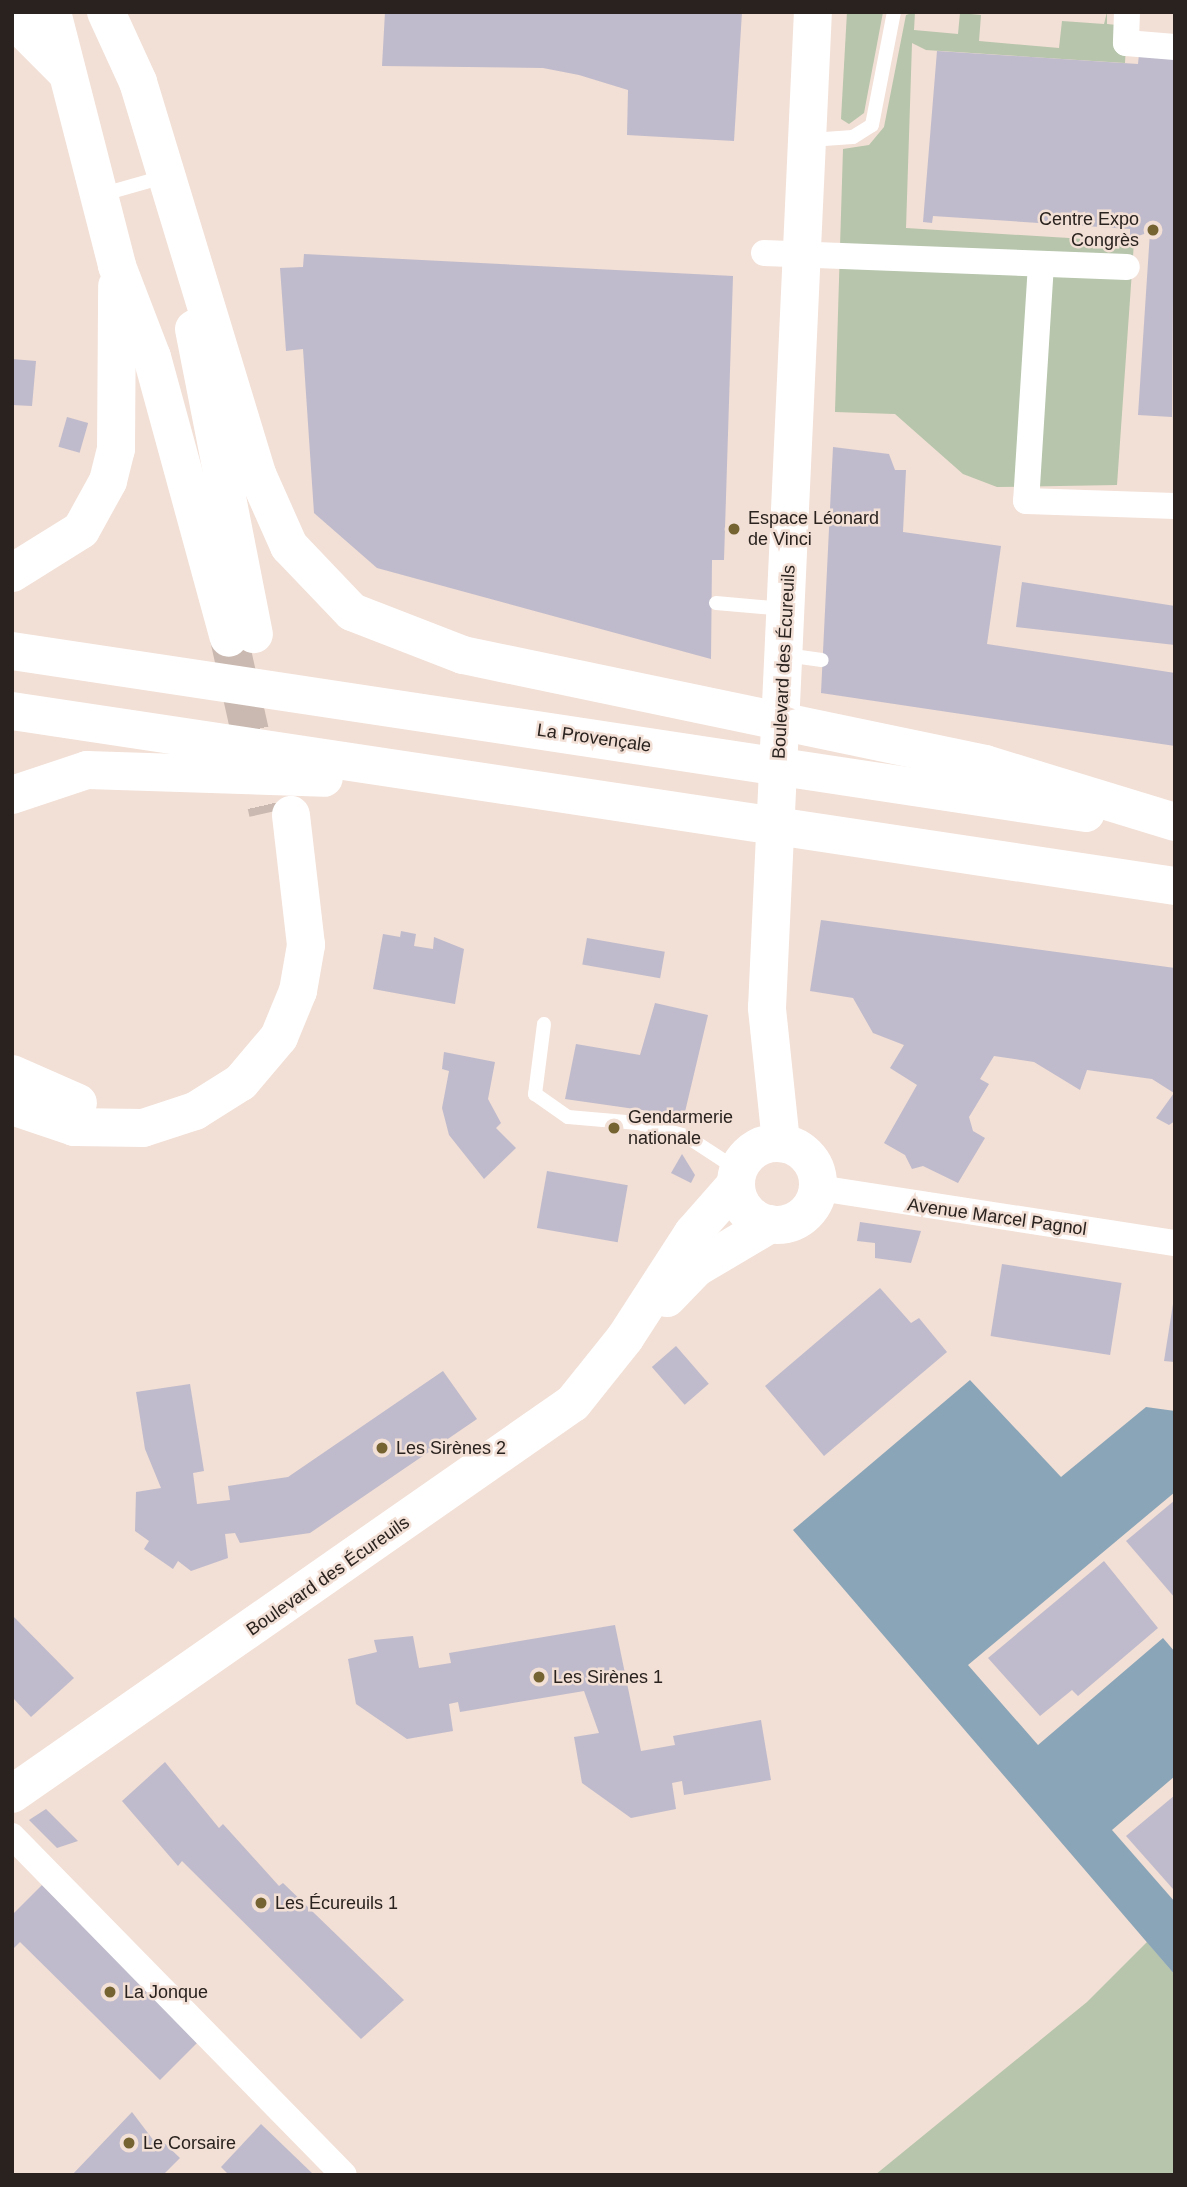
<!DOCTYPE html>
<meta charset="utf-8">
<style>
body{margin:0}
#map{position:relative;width:1187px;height:2187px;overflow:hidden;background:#f2dfd5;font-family:Arial,sans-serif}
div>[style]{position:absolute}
.green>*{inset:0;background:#b6c5ab}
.water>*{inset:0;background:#8aa5b8}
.building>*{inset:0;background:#bfbbcc;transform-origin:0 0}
.highway-tunnel>*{height:38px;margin-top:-19px;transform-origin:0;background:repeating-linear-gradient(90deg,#cab9b0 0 38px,transparent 0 57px)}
.lane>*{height:14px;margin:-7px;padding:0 7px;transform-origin:7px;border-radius:7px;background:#fff}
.street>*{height:26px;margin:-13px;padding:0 13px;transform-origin:13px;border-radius:13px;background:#fff}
.secondary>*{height:38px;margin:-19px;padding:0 19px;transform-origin:19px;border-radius:19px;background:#fff}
.secondary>.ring{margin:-19px;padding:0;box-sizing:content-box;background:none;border:38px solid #fff;border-radius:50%}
.highway>*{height:38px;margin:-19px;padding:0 19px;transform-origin:19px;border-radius:19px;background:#fff}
.dots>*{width:19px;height:19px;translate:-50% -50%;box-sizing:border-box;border:4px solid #f2dfd5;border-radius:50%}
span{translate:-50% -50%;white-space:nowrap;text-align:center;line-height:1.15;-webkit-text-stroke:5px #f2dfd5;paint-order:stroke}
.poi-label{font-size:18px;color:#29221e}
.right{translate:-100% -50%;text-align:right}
.left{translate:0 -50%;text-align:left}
.street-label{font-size:18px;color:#29221e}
.frame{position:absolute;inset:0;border:14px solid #29221e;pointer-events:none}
</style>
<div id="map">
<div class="green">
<i style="clip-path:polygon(847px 12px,883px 12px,864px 113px,849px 124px,841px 119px)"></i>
<i style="clip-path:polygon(915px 12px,914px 30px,958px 34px,960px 13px,981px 15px,979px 41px,1059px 48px,1062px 21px,1104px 24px,1107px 12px,1107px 24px,1127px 26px,1125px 63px,926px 50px,912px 43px,906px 228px,1134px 242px,1117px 485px,997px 487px,963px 474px,895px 414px,835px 412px,843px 149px,869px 145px,884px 127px,906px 15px)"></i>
<i style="clip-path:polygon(1147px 1942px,1175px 1975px,1175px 2175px,875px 2175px,1087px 2002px)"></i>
</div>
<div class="water">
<i style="clip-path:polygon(970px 1380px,1061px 1477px,1146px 1407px,1175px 1411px,1175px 1492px,968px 1665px,1038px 1745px,1163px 1638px,1175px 1652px,1175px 1776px,1112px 1830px,1175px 1902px,1175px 1975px,793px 1530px)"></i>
</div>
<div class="building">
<i style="clip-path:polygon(385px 12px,742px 12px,734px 141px,627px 135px,628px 90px,579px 75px,543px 68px,382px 66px)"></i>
<i style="clip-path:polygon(1140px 44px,1175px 47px,1172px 417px,1138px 415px,1150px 232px,1138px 236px,1130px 235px,1130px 229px,933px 216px,932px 223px,923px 222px,937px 51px,1138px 64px)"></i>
<i style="clip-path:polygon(304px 254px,733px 276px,724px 560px,712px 560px,711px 659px,377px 568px,314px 513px,303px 349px,286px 351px,280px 268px,303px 267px)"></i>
<i style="clip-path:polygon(12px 359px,36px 361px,32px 406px,12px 405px)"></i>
<i style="left:67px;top:417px;width:22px;height:31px;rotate:16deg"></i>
<i style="clip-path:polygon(833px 447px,889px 454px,895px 470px,906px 470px,903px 532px,1001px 546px,987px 644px,1175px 673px,1175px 746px,821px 693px)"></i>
<i style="clip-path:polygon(1022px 582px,1175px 606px,1175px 645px,1016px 627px)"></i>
<i style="clip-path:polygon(821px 920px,1175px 968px,1175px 1121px,1169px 1125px,1156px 1118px,1174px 1093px,1152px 1079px,1087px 1070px,1080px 1090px,1034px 1062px,994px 1056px,980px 1079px,989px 1084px,969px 1117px,973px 1131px,985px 1138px,958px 1183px,923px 1166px,912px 1169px,905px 1155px,884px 1143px,917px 1085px,890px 1068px,904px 1045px,873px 1033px,853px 998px,810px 991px)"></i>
<i style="clip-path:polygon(401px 931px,416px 934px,414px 946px,433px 949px,434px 937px,464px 949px,455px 1004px,373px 989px,383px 934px,400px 937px)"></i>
<i style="left:587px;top:938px;width:79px;height:27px;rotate:10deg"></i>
<i style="clip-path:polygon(655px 1003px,708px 1015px,684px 1116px,565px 1099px,576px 1044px,640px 1055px)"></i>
<i style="clip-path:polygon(444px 1052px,495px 1062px,488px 1099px,501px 1123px,496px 1128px,516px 1148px,484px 1179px,449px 1135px,442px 1108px,449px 1071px,442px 1069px)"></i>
<i style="clip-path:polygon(682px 1154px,695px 1175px,691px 1183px,671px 1173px)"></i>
<i style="left:547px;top:1171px;width:82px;height:58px;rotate:10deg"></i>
<i style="clip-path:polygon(860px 1222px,921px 1231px,911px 1263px,875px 1258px,875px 1243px,857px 1241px)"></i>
<i style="left:1002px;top:1264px;width:121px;height:73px;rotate:9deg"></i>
<i style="clip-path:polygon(880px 1288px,911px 1323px,919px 1318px,947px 1352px,824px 1456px,765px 1386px)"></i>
<i style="clip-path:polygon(1173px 1304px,1175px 1304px,1175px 1362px,1164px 1361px)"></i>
<i style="left:676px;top:1346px;width:50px;height:32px;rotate:49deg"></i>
<i style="clip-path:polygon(443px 1371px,477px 1419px,310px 1533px,240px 1543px,235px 1533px,225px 1534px,228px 1558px,191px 1571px,178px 1561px,173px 1569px,144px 1549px,149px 1541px,135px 1531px,136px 1492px,161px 1488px,145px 1449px,136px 1392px,190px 1384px,204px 1471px,193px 1473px,197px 1504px,230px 1500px,228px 1486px,288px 1477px)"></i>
<i style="clip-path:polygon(1175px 1500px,1175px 1598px,1126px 1541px)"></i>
<i style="clip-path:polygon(1104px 1561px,1158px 1628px,1078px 1696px,1072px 1690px,1040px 1716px,988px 1658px)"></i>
<i style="clip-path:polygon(12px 1615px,74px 1678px,31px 1717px,12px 1697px)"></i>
<i style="clip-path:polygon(615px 1625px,641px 1751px,675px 1745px,673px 1736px,761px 1720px,771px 1780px,684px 1795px,682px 1781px,672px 1783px,676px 1809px,631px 1818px,582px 1783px,574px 1737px,599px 1733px,584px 1691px,460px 1712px,458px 1702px,449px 1704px,453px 1731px,407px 1739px,356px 1704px,348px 1659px,377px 1652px,374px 1640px,413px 1636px,419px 1668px,451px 1663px,449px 1653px)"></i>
<i style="clip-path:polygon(165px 1762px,219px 1828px,223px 1824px,279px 1886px,283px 1883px,404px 2000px,361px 2039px,182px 1861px,178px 1866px,122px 1801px)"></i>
<i style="clip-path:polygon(1175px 1795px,1175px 1888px,1173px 1889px,1126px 1836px)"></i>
<i style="clip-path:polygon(46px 1809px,78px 1841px,57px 1848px,29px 1820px)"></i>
<i style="clip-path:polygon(42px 1885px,199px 2041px,160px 2080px,20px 1942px,12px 1950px,12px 1915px)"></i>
<i style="clip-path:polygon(132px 2112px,157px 2145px,161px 2140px,180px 2158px,163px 2175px,72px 2175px)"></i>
<i style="clip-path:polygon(261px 2124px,314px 2175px,229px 2175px,221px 2167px)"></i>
</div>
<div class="highway-tunnel">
<i style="left:229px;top:638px;width:179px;rotate:77.4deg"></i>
</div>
<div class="lane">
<i style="left:810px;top:140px;width:43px;rotate:-4deg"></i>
<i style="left:853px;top:137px;width:22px;rotate:-32deg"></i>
<i style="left:872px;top:125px;width:115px;rotate:-79deg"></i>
<i style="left:100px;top:195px;width:66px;rotate:-15.9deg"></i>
<i style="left:716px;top:603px;width:68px;rotate:5deg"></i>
<i style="left:786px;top:655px;width:36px;rotate:8deg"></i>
<i style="left:544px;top:1024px;width:71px;rotate:97.3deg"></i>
<i style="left:535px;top:1094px;width:40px;rotate:34.9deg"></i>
<i style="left:568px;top:1117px;width:70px;rotate:4.9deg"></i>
<i style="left:638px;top:1123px;width:50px;rotate:15.2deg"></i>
<i style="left:686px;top:1136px;width:62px;rotate:33.2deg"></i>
</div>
<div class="street">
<i style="left:1127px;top:12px;width:31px;rotate:92deg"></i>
<i style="left:1126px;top:43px;width:49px;rotate:4.7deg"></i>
<i style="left:764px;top:253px;width:363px;rotate:2.2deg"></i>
<i style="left:1041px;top:264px;width:237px;rotate:93.6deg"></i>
<i style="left:1026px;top:501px;width:149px;rotate:1.9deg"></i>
<i style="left:819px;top:1188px;width:360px;rotate:8.8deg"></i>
<i style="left:12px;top:1836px;width:474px;rotate:45.6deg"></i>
</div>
<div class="secondary">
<i style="left:781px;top:1142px;width:135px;rotate:-96deg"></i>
<i style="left:767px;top:1008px;width:997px;rotate:-87.36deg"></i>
<i class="ring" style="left:736px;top:1143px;width:44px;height:44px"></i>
<i style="left:667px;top:1298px;width:42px;rotate:-46deg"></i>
<i style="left:696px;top:1268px;width:86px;rotate:-30.7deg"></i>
<i style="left:12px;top:1794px;width:684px;rotate:-34.88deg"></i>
<i style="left:573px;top:1403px;width:83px;rotate:-51.3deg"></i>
<i style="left:625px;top:1338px;width:125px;rotate:-57.1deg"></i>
<i style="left:693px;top:1233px;width:65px;rotate:-48.7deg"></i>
</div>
<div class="highway">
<i style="left:52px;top:12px;width:262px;rotate:75.6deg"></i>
<i style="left:117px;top:266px;width:97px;rotate:69deg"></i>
<i style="left:152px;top:357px;width:291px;rotate:74.7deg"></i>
<i style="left:106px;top:12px;width:77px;rotate:65.4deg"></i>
<i style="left:138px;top:82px;width:410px;rotate:73.1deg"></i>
<i style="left:257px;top:474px;width:79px;rotate:66deg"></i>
<i style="left:289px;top:546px;width:91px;rotate:46.3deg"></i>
<i style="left:352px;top:612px;width:119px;rotate:21.2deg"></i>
<i style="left:463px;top:655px;width:533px;rotate:11.79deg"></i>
<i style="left:985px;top:764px;width:199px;rotate:17deg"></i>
<i style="left:12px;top:18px;width:75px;rotate:45deg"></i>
<i style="left:194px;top:329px;width:311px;rotate:78.9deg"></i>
<i style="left:12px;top:573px;width:81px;rotate:-31.9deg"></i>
<i style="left:81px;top:530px;width:56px;rotate:-61.1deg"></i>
<i style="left:108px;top:481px;width:33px;rotate:-76deg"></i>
<i style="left:116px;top:449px;width:163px;rotate:-89.6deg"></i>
<i style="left:12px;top:651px;width:1086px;rotate:8.58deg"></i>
<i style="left:12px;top:711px;width:1176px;rotate:8.56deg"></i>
<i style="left:12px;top:795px;width:79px;rotate:-18.4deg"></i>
<i style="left:87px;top:770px;width:237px;rotate:1.9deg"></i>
<i style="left:12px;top:1074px;width:72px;rotate:23.7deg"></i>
<i style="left:12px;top:1106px;width:65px;rotate:18.7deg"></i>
<i style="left:74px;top:1127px;width:69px;rotate:0.8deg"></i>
<i style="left:143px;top:1128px;width:55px;rotate:-18.1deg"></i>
<i style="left:195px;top:1111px;width:54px;rotate:-32.2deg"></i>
<i style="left:241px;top:1082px;width:59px;rotate:-49.8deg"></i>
<i style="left:279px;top:1037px;width:50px;rotate:-67.6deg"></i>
<i style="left:298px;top:991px;width:47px;rotate:-80.1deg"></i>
<i style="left:306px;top:945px;width:131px;rotate:-96.6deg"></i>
</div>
<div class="dots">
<i style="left:1153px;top:230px;background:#756432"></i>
<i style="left:734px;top:529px;background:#756432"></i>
<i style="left:614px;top:1128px;background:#756432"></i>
<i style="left:382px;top:1448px;background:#756432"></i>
<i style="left:539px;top:1677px;background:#756432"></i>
<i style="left:261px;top:1903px;background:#756432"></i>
<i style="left:110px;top:1992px;background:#756432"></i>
<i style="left:129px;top:2143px;background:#756432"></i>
</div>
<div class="poi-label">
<span class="right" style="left:1139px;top:230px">Centre Expo<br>Congrès</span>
<span class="left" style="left:748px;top:529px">Espace Léonard<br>de Vinci</span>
<span class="left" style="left:628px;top:1128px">Gendarmerie<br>nationale</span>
<span class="left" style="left:396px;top:1448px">Les Sirènes 2</span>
<span class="left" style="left:553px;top:1677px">Les Sirènes 1</span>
<span class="left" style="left:275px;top:1903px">Les Écureuils 1</span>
<span class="left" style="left:124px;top:1992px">La Jonque</span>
<span class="left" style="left:143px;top:2143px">Le Corsaire</span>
</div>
<div class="street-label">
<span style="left:784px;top:662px;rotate:-87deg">Boulevard des Écureuils</span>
<span style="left:594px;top:738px;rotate:8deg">La Provençale</span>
<span style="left:997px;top:1217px;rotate:8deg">Avenue Marcel Pagnol</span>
<span style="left:328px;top:1576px;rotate:-35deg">Boulevard des Écureuils</span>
</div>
<div class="frame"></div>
</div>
